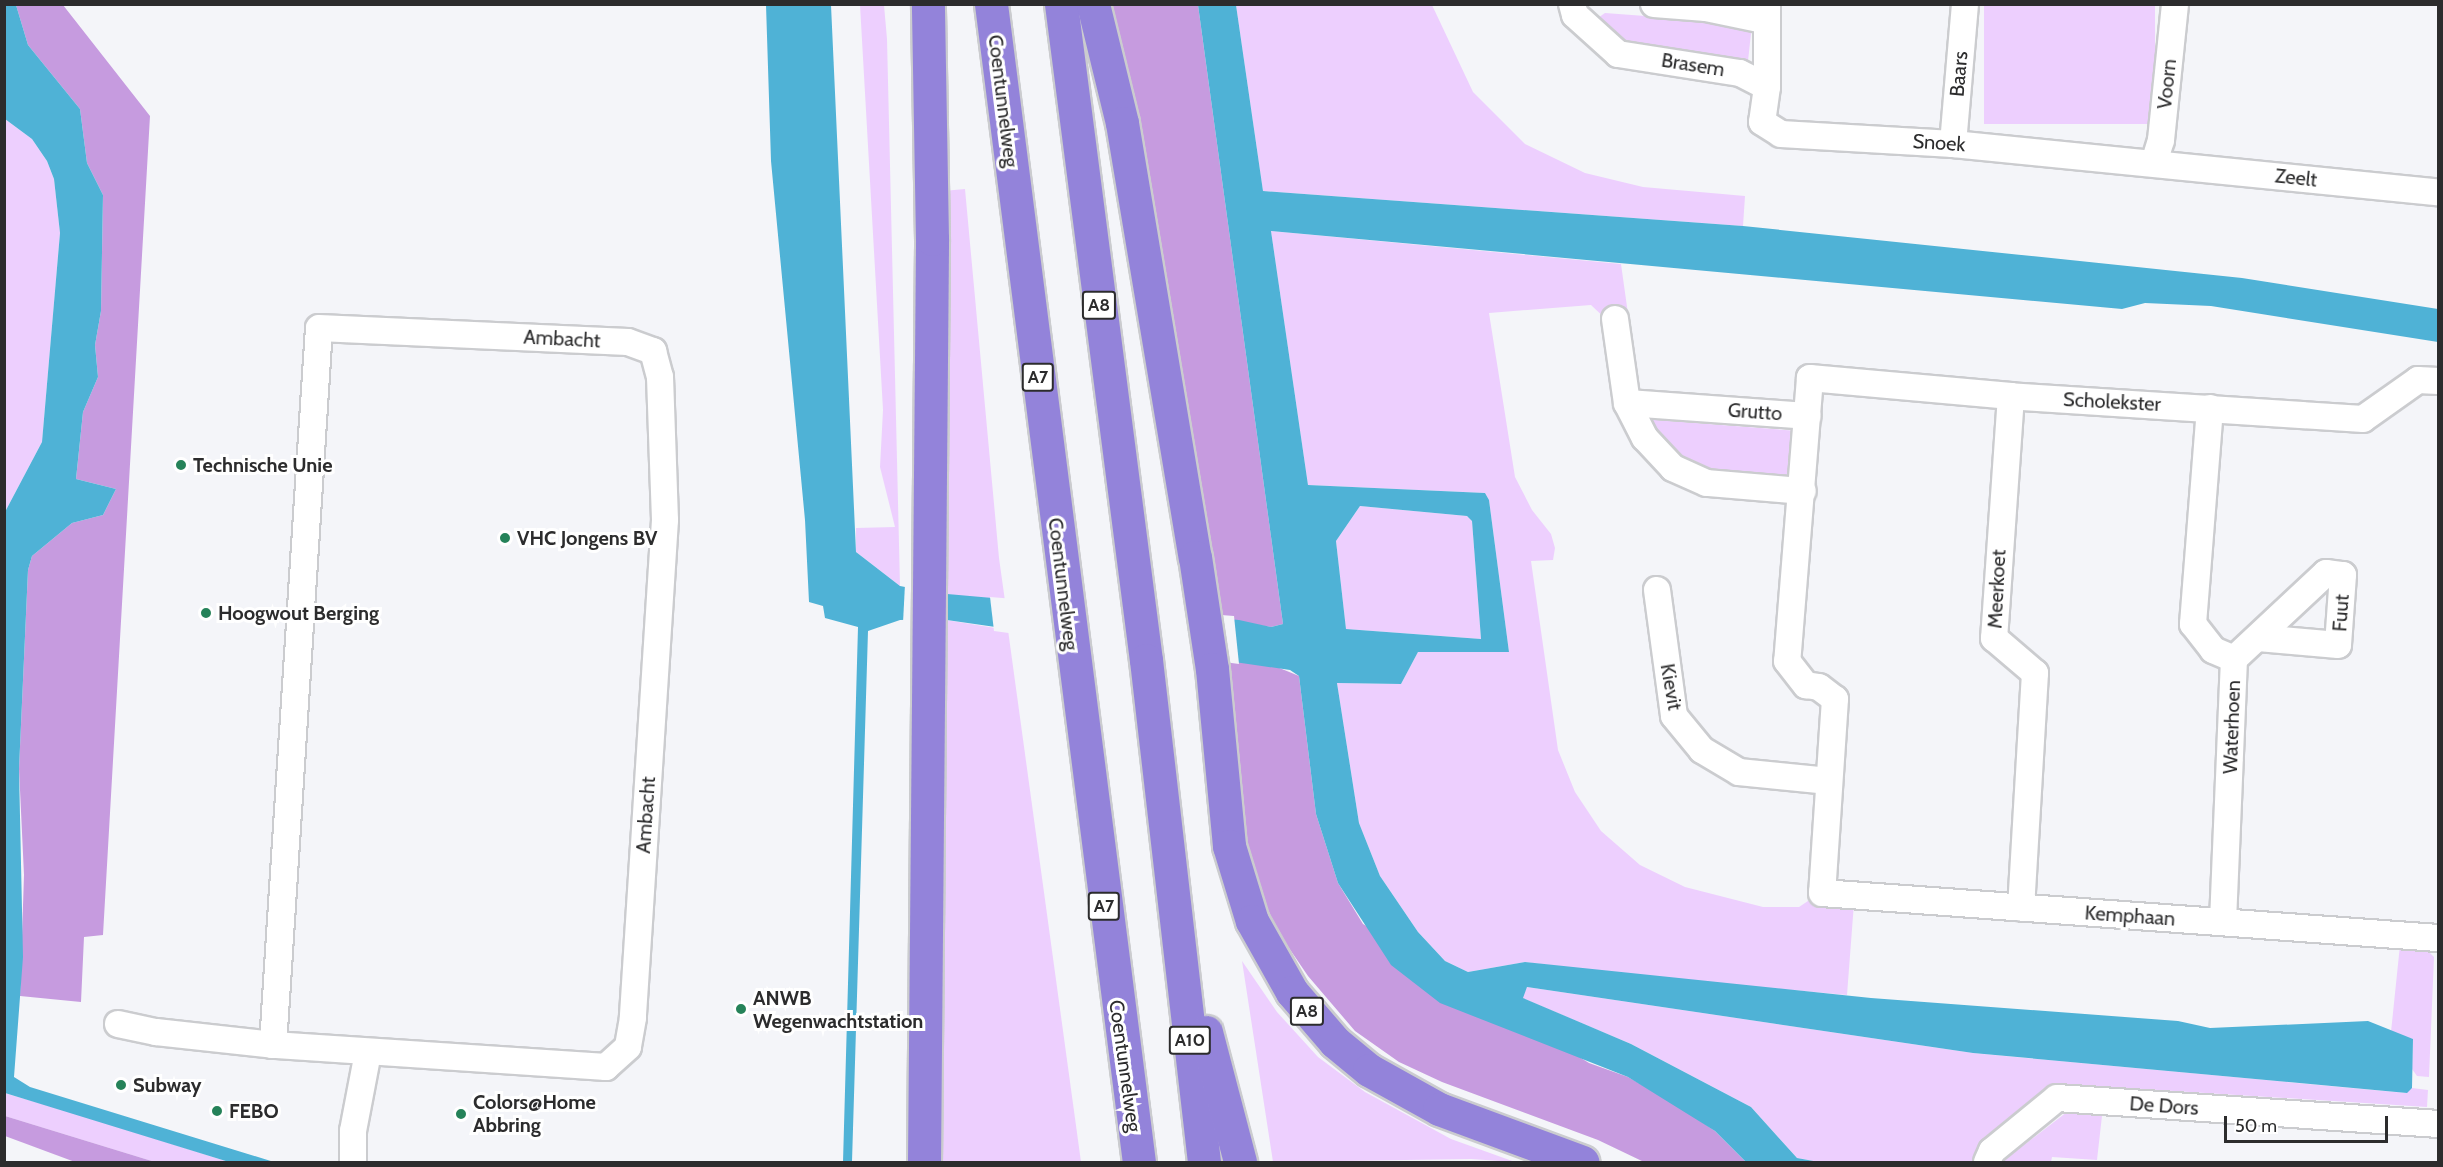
<!DOCTYPE html>
<style>
body{margin:0}
#map{position:relative;width:2443px;height:1167px;overflow:hidden;background:#f4f5f9;font-family:Cabin,sans-serif}
div>[style]{position:absolute}
.green>*{inset:0;background:#edcffe;transform-origin:0 0}
.forest>*{inset:0;background:#c69bdf}
.water>*{inset:0;background:#4fb2d6}
.pier>*{inset:0;background:#f4f5f9}
.roads{filter:drop-shadow(2px 0 #cbcccf) drop-shadow(-2px 0 #cbcccf) drop-shadow(0 2px #cbcccf) drop-shadow(0 -2px #cbcccf)}
.minor>*{height:26px;margin:-13px;padding:0 13px;transform-origin:13px;border-radius:13px;background:#fff}
.motorway>*{height:33px;margin:-16.5px;padding:0 16.5px;transform-origin:16.5px;border-radius:16.5px;background:#9383da}
.dots>*{width:16px;height:16px;translate:-50% -50%;box-sizing:border-box;border:3px solid #fff;border-radius:50%}
span{translate:-50% -50%;white-space:nowrap;text-align:center;line-height:1.15;-webkit-text-stroke:6px #fff;paint-order:stroke}
.shield-label span{padding:2px 4px;background:#fff;border:2px solid;border-radius:4px;-webkit-text-stroke-width:0}
.shield-label{font-size:18px;color:#2c2c2d;font-weight:700}
.street-label{font-size:20px;color:#2c2c2d}
.poi-label{font-size:20px;color:#2c2c2d;font-weight:700}
.left{translate:0 -50%;text-align:left}
.frame{position:absolute;inset:0;border:6px solid #2c2c2d;pointer-events:none}
.scale{position:absolute;left:2224px;top:1116px;width:164px;height:27px;box-sizing:border-box;border:3px solid #2c2c2d;border-top:0;padding-left:8px;font-size:18px;line-height:21px;white-space:nowrap;color:#2c2c2d;-webkit-text-stroke:4px #fff;paint-order:stroke}
</style>
<div id="map">
<div class="green">
<i style="clip-path:polygon(860px 5px,884px 5px,887px 39px,900px 586px,856px 552px,856px 528px,895px 527px,880px 467px,883px 410px)"></i>
<i style="clip-path:polygon(1236px 5px,1432px 5px,1473px 92px,1525px 144px,1585px 173px,1643px 187px,1745px 196px,1743px 226px,1263px 191px)"></i>
<i style="left:1984px;top:5px;width:171px;height:119px"></i>
<i style="clip-path:polygon(1605px 13px,1752px 24px,1748px 61px,1702px 58px,1632px 45px,1611px 36px,1595px 20px)"></i>
<i style="clip-path:polygon(5px 119px,32px 139px,47px 161px,54px 179px,60px 233px,42px 442px,5px 512px)"></i>
<i style="clip-path:polygon(965px 189px,999px 558px,1005px 601px,936px 593px,943px 191px)"></i>
<i style="clip-path:polygon(1271px 231px,1621px 264px,1629px 321px,1609px 322px,1591px 305px,1489px 313px,1515px 477px,1532px 510px,1551px 534px,1555px 548px,1553px 560px,1531px 561px,1558px 750px,1575px 792px,1601px 831px,1640px 865px,1685px 887px,1763px 907px,1799px 907px,1814px 897px,1854px 903px,1847px 995px,1616px 974px,1525px 962px,1468px 972px,1445px 961px,1418px 932px,1380px 876px,1359px 823px,1337px 683px,1401px 684px,1418px 652px,1509px 652px,1489px 500px,1485px 493px,1308px 485px)"></i>
<i style="clip-path:polygon(1643px 419px,1798px 431px,1794px 482px,1714px 476px,1676px 460px)"></i>
<i style="clip-path:polygon(1360px 506px,1467px 516px,1472px 521px,1481px 639px,1346px 629px,1336px 541px)"></i>
<i style="clip-path:polygon(940px 619px,1008px 630px,1081px 1162px,939px 1162px)"></i>
<i style="clip-path:polygon(2400px 945px,2425px 948px,2434px 957px,2429px 1077px,2417px 1076px,2412px 1069px,2413px 1039px,2391px 1032px)"></i>
<i style="clip-path:polygon(1242px 961px,1277px 1012px,1318px 1057px,1365px 1092px,1451px 1139px,1515px 1162px,1471px 1159px,1273px 1162px)"></i>
<i style="clip-path:polygon(1527px 987px,1973px 1053px,2406px 1093px,2412px 1088px,2428px 1090px,2427px 1107px,2064px 1084px,1977px 1151px,1976px 1162px,1819px 1162px,1797px 1158px,1751px 1107px,1631px 1044px,1522px 998px)"></i>
<i style="clip-path:polygon(4px 1093px,70px 1112px,229px 1162px,155px 1162px,5px 1116px)"></i>
<i style="clip-path:polygon(2076px 1105px,2103px 1107px,2097px 1160px,2052px 1157px,2051px 1162px,2002px 1162px)"></i>
</div>
<div class="forest">
<i style="clip-path:polygon(16px 5px,63px 5px,150px 116px,103px 935px,84px 937px,81px 1002px,20px 996px,24px 875px,19px 769px,28px 570px,32px 556px,72px 523px,103px 515px,116px 489px,76px 479px,83px 412px,98px 377px,95px 345px,101px 311px,103px 195px,87px 163px,80px 109px,28px 45px)"></i>
<i style="clip-path:polygon(1103px 5px,1198px 5px,1283px 624px,1271px 627px,1201px 617px)"></i>
<i style="clip-path:polygon(1209px 657px,1277px 667px,1299px 676px,1316px 814px,1338px 883px,1363px 924px,1589px 1063px,1628px 1077px,1675px 1104px,1715px 1131px,1746px 1162px,1644px 1162px,1598px 1140px,1442px 1082px,1399px 1062px,1355px 1031px,1308px 976px,1278px 932px,1257px 886px,1244px 840px)"></i>
<i style="clip-path:polygon(4px 1116px,5px 1116px,155px 1162px,75px 1162px,5px 1136px)"></i>
</div>
<div class="water">
<i style="clip-path:polygon(4px 5px,16px 5px,28px 45px,80px 109px,87px 163px,103px 195px,101px 311px,95px 345px,98px 377px,83px 412px,76px 479px,116px 489px,103px 515px,72px 523px,32px 556px,28px 570px,19px 769px,23px 957px,14px 1077px,30px 1087px,274px 1162px,229px 1162px,5px 1093px,5px 512px,42px 442px,60px 233px,54px 179px,47px 161px,32px 139px,5px 119px)"></i>
<i style="clip-path:polygon(evenodd,766px 5px,831px 5px,856px 552px,900px 586px,936px 593px,1239px 620px,1271px 627px,1283px 624px,1198px 5px,1236px 5px,1263px 191px,1743px 226px,2242px 278px,2438px 309px,2438px 342px,2211px 306px,2145px 303px,2122px 309px,1271px 231px,1308px 485px,1485px 493px,1489px 500px,1509px 652px,1418px 652px,1401px 684px,1337px 683px,1359px 823px,1380px 876px,1418px 932px,1445px 961px,1468px 972px,1525px 962px,1871px 998px,2178px 1021px,2210px 1028px,2368px 1021px,2413px 1039px,2412px 1088px,2407px 1093px,1973px 1053px,1527px 987px,1523px 998px,1631px 1044px,1751px 1107px,1797px 1158px,1819px 1162px,1746px 1162px,1715px 1131px,1628px 1077px,1440px 1003px,1391px 965px,1338px 883px,1316px 814px,1299px 676px,1290px 670px,940px 619px,900px 620px,868px 631px,852px 1162px,843px 1162px,858px 627px,825px 618px,823px 606px,809px 602px,805px 520px,771px 161px,766px 5px,1360px 506px,1467px 516px,1472px 521px,1481px 639px,1346px 629px,1336px 541px,1360px 506px)"></i>
</div>
<div class="pier">
<i style="clip-path:polygon(905px 584px,944px 592px,936px 622px,903px 623px)"></i>
<i style="clip-path:polygon(990px 597px,1234px 616px,1239px 664px,994px 631px)"></i>
</div>
<div class="roads">
<div class="minor">
<i style="left:1572px;top:4px;width:11px;rotate:75deg"></i>
<i style="left:1575px;top:15px;width:58px;rotate:42.2deg"></i>
<i style="left:1618px;top:54px;width:123px;rotate:8.9deg"></i>
<i style="left:1740px;top:73px;width:30px;rotate:27deg"></i>
<i style="left:1654px;top:4px;width:52px;rotate:4.4deg"></i>
<i style="left:1706px;top:8px;width:59px;rotate:11.7deg"></i>
<i style="left:1767px;top:4px;width:83px;rotate:90deg"></i>
<i style="left:1767px;top:87px;width:35px;rotate:98deg"></i>
<i style="left:1762px;top:122px;width:22px;rotate:32deg"></i>
<i style="left:1781px;top:134px;width:172px;rotate:3.3deg"></i>
<i style="left:1953px;top:144px;width:487px;rotate:5.7deg"></i>
<i style="left:1953px;top:144px;width:141px;rotate:-85.1deg"></i>
<i style="left:2154px;top:163px;width:24px;rotate:-73deg"></i>
<i style="left:2161px;top:140px;width:137px;rotate:-84.1deg"></i>
<i style="left:1615px;top:319px;width:85px;rotate:81.9deg"></i>
<i style="left:1627px;top:403px;width:39px;rotate:63deg"></i>
<i style="left:1645px;top:438px;width:41px;rotate:47deg"></i>
<i style="left:1673px;top:468px;width:37px;rotate:24deg"></i>
<i style="left:1707px;top:483px;width:96px;rotate:4.8deg"></i>
<i style="left:319px;top:328px;width:309px;rotate:2.6deg"></i>
<i style="left:628px;top:342px;width:27px;rotate:20deg"></i>
<i style="left:653px;top:351px;width:27px;rotate:75deg"></i>
<i style="left:660px;top:377px;width:143px;rotate:88deg"></i>
<i style="left:665px;top:520px;width:499px;rotate:93.7deg"></i>
<i style="left:633px;top:1018px;width:29px;rotate:100deg"></i>
<i style="left:628px;top:1047px;width:30px;rotate:138deg"></i>
<i style="left:606px;top:1067px;width:334px;rotate:-176.2deg"></i>
<i style="left:273px;top:1045px;width:718px;rotate:-86.33deg"></i>
<i style="left:2438px;top:381px;width:20px;rotate:-177deg"></i>
<i style="left:2418px;top:380px;width:67px;rotate:144.7deg"></i>
<i style="left:2363px;top:419px;width:353px;rotate:-176.3deg"></i>
<i style="left:2011px;top:396px;width:202px;rotate:-174.9deg"></i>
<i style="left:1810px;top:378px;width:284px;rotate:94.6deg"></i>
<i style="left:1787px;top:661px;width:31px;rotate:52deg"></i>
<i style="left:1806px;top:685px;width:13px;rotate:9deg"></i>
<i style="left:1819px;top:687px;width:20px;rotate:37deg"></i>
<i style="left:1835px;top:699px;width:194px;rotate:93.8deg"></i>
<i style="left:1822px;top:893px;width:618px;rotate:4.18deg"></i>
<i style="left:2011px;top:396px;width:243px;rotate:94deg"></i>
<i style="left:1994px;top:638px;width:54px;rotate:40.5deg"></i>
<i style="left:2035px;top:673px;width:235px;rotate:93.4deg"></i>
<i style="left:1627px;top:403px;width:181px;rotate:4.1deg"></i>
<i style="left:2210px;top:408px;width:217px;rotate:94.5deg"></i>
<i style="left:2193px;top:624px;width:33px;rotate:52deg"></i>
<i style="left:2213px;top:650px;width:23px;rotate:23deg"></i>
<i style="left:2234px;top:659px;width:263px;rotate:92.4deg"></i>
<i style="left:1657px;top:590px;width:127px;rotate:82.3deg"></i>
<i style="left:1674px;top:716px;width:44px;rotate:50.5deg"></i>
<i style="left:1702px;top:750px;width:43px;rotate:30.7deg"></i>
<i style="left:1739px;top:772px;width:90px;rotate:5.7deg"></i>
<i style="left:2234px;top:659px;width:126px;rotate:-43.1deg"></i>
<i style="left:2326px;top:573px;width:17px;rotate:7deg"></i>
<i style="left:2343px;top:575px;width:70px;rotate:94.1deg"></i>
<i style="left:2338px;top:645px;width:80px;rotate:-175deg"></i>
<i style="left:118px;top:1024px;width:39px;rotate:12deg"></i>
<i style="left:156px;top:1032px;width:118px;rotate:6.3deg"></i>
<i style="left:353px;top:1162px;width:31px;rotate:-90deg"></i>
<i style="left:353px;top:1131px;width:80px;rotate:-79.2deg"></i>
<i style="left:1987px;top:1162px;width:12px;rotate:-66deg"></i>
<i style="left:1992px;top:1151px;width:84px;rotate:-39.2deg"></i>
<i style="left:2057px;top:1098px;width:382px;rotate:3.9deg"></i>
</div>
<div class="motorway">
<i style="left:991px;top:4px;width:1167px;rotate:82.72deg"></i>
<i style="left:1061px;top:4px;width:661px;rotate:82.62deg"></i>
<i style="left:1146px;top:660px;width:505px;rotate:83.41deg"></i>
<i style="left:1093px;top:4px;width:122px;rotate:76.3deg"></i>
<i style="left:1122px;top:123px;width:440px;rotate:80.5deg"></i>
<i style="left:1195px;top:557px;width:113px;rotate:81.4deg"></i>
<i style="left:1212px;top:669px;width:178px;rotate:84.5deg"></i>
<i style="left:1229px;top:846px;width:78px;rotate:73deg"></i>
<i style="left:1252px;top:921px;width:81px;rotate:60.6deg"></i>
<i style="left:1292px;top:992px;width:66px;rotate:49.3deg"></i>
<i style="left:1335px;top:1042px;width:44px;rotate:39.5deg"></i>
<i style="left:1369px;top:1070px;width:80px;rotate:29.1deg"></i>
<i style="left:1439px;top:1109px;width:153px;rotate:20.3deg"></i>
<i style="left:1206px;top:1032px;width:134px;rotate:75.3deg"></i>
<i style="left:924px;top:1162px;width:923px;rotate:-89.5deg"></i>
<i style="left:932px;top:239px;width:235px;rotate:-91deg"></i>
</div>
</div>
<div class="dots">
<i style="left:181px;top:465px;background:#258259"></i>
<i style="left:505px;top:538px;background:#258259"></i>
<i style="left:206px;top:613px;background:#258259"></i>
<i style="left:741px;top:1009px;background:#258259"></i>
<i style="left:121px;top:1085px;background:#258259"></i>
<i style="left:217px;top:1111px;background:#258259"></i>
<i style="left:461px;top:1114px;background:#258259"></i>
</div>
<div class="shield-label">
<span style="left:1099px;top:305px">A8</span>
<span style="left:1038px;top:377px">A7</span>
<span style="left:1104px;top:906px">A7</span>
<span style="left:1307px;top:1011px">A8</span>
<span style="left:1190px;top:1040px">A10</span>
</div>
<div class="street-label">
<span style="left:1693px;top:65px;rotate:9deg">Brasem</span>
<span style="left:1959px;top:74px;rotate:-85deg">Baars</span>
<span style="left:2167px;top:84px;rotate:-84deg">Voorn</span>
<span style="left:1003px;top:101px;rotate:83deg">Coentunnelweg</span>
<span style="left:1939px;top:143px;rotate:4deg">Snoek</span>
<span style="left:2296px;top:178px;rotate:6deg">Zeelt</span>
<span style="left:562px;top:339px;rotate:3deg">Ambacht</span>
<span style="left:2112px;top:402px;rotate:3deg">Scholekster</span>
<span style="left:1755px;top:412px;rotate:4deg">Grutto</span>
<span style="left:1063px;top:584px;rotate:83deg">Coentunnelweg</span>
<span style="left:1997px;top:589px;rotate:-87deg">Meerkoet</span>
<span style="left:2341px;top:613px;rotate:-86deg">Fuut</span>
<span style="left:1671px;top:687px;rotate:80deg">Kievit</span>
<span style="left:2232px;top:727px;rotate:-88deg">Waterhoen</span>
<span style="left:646px;top:815px;rotate:-86deg">Ambacht</span>
<span style="left:2130px;top:916px;rotate:4deg">Kemphaan</span>
<span style="left:1125px;top:1066px;rotate:82deg">Coentunnelweg</span>
<span style="left:2164px;top:1106px;rotate:4deg">De Dors</span>
</div>
<div class="poi-label">
<span class="left" style="left:193px;top:465px">Technische Unie</span>
<span class="left" style="left:517px;top:538px">VHC Jongens BV</span>
<span class="left" style="left:218px;top:613px">Hoogwout Berging</span>
<span class="left" style="left:753px;top:1010px">ANWB<br>Wegenwachtstation</span>
<span class="left" style="left:133px;top:1085px">Subway</span>
<span class="left" style="left:473px;top:1114px">Colors@Home<br>Abbring</span>
<span class="left" style="left:229px;top:1111px">FEBO</span>
</div>
<div class="frame"></div>
<div class="scale">50 m</div>
</div>
